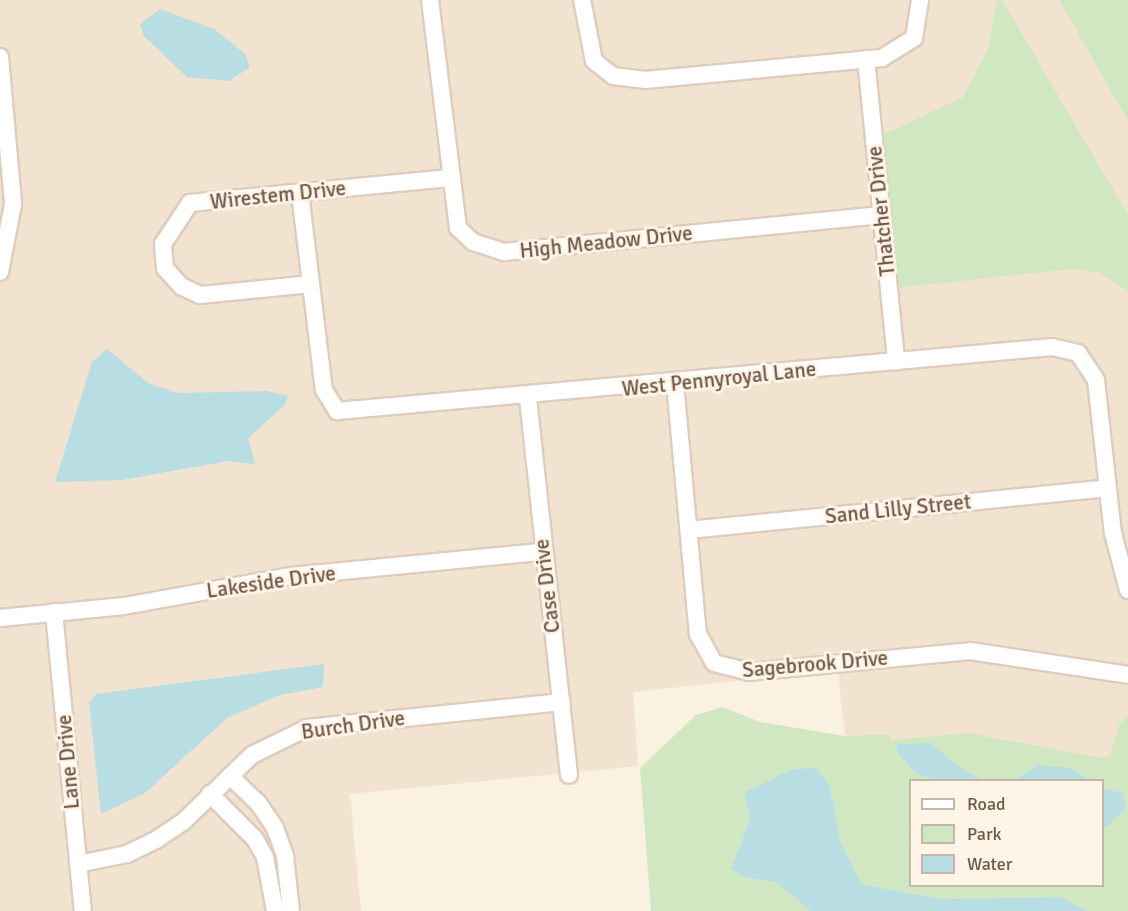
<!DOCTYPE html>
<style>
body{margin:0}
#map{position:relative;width:1128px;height:911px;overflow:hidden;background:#fbf1e1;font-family:Signika,sans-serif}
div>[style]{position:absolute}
.residential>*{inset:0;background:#f2e2d0}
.green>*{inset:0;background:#d1e7c1}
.water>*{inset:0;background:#b8dde3}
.roads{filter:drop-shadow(2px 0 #decdbe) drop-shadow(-2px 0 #decdbe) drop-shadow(0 2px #decdbe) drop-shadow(0 -2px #decdbe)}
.minor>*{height:16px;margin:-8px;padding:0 8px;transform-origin:8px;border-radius:8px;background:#fff}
span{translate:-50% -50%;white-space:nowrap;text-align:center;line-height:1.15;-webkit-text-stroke:6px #fef5e7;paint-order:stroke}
.street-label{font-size:21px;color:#70574a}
.legend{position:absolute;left:909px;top:779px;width:195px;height:108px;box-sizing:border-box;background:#fef5e7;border:2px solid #c5b6a8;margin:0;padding:8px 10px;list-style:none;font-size:18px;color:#70574a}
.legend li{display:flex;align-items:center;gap:12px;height:30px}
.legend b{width:30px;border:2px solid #c5b6a8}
</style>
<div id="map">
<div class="residential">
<i style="clip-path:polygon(0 0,1059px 0,1128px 121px,1128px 840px,1102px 780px,910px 780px,910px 789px,888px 734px,845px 736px,838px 670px,633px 692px,638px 766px,350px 794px,361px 911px,0 911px)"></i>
</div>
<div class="green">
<i style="clip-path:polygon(997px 0,1002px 0,1128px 215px,1128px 291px,1099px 273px,1072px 269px,896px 288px,881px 136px,963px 97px,988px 49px)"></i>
<i style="clip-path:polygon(1059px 0,1128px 0,1128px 121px)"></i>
<i style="clip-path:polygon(evenodd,723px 707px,760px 722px,845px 736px,888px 734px,891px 740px,968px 733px,1102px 758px,1110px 755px,1120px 723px,1128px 717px,1128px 911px,1088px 911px,1061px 897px,941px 899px,861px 884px,841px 842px,830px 787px,793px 769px,746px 792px,750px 818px,731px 869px,743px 877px,777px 883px,810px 911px,651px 911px,640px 768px,696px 715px,723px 707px,910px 780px,1102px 780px,1102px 886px,910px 886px,910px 780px)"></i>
</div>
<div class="water">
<i style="clip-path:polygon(160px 9px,214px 29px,245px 54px,250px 67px,229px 81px,187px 77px,144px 36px,140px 24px)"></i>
<i style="clip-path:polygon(107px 349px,148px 383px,177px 393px,267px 391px,288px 396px,285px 405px,248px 438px,255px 464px,228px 461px,122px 480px,55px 482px,92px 362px)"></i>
<i style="clip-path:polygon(324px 664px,323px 687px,280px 695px,227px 718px,145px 793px,101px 814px,89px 703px,96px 694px)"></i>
<i style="clip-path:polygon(930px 743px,954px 763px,982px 780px,935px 780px,916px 774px,896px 750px,897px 744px)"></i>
<i style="clip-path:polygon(1037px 765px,1070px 768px,1090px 780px,1015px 780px)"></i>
<i style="clip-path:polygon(816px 768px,830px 787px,841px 842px,861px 884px,941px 899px,1061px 897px,1088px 911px,810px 911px,777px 883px,743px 877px,731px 869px,750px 818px,745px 792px,793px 769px)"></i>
<i style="clip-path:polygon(1102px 788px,1123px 793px,1126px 809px,1107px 826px,1103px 826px)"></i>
</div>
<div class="roads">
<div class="minor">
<i style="left:430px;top:0;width:230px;rotate:83deg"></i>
<i style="left:458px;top:228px;width:21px;rotate:43deg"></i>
<i style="left:473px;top:242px;width:33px;rotate:18deg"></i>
<i style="left:504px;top:252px;width:379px;rotate:-5.6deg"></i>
<i style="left:582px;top:0;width:62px;rotate:78.9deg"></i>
<i style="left:594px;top:61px;width:24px;rotate:38deg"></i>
<i style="left:613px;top:76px;width:32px;rotate:7deg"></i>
<i style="left:645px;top:80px;width:238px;rotate:-5.3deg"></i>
<i style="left:882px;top:58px;width:38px;rotate:-32deg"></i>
<i style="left:914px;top:38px;width:38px;rotate:-81deg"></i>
<i style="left:0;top:57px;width:148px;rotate:84.9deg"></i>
<i style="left:13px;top:204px;width:69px;rotate:100.8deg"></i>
<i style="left:866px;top:59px;width:304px;rotate:84.3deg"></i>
<i style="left:300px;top:193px;width:198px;rotate:83.1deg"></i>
<i style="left:324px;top:390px;width:25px;rotate:58deg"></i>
<i style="left:337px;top:411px;width:718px;rotate:-5.11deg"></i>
<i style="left:1052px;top:347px;width:27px;rotate:13deg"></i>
<i style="left:1078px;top:353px;width:32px;rotate:56deg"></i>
<i style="left:1096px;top:380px;width:154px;rotate:83.7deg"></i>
<i style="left:1113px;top:533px;width:59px;rotate:75.3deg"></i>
<i style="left:311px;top:284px;width:112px;rotate:174.3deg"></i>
<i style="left:200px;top:295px;width:21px;rotate:-155deg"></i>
<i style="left:181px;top:286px;width:24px;rotate:-132deg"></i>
<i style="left:165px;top:268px;width:24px;rotate:-95deg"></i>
<i style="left:163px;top:244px;width:49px;rotate:-56.6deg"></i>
<i style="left:190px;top:203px;width:263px;rotate:-5.5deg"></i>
<i style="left:675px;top:383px;width:252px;rotate:84.8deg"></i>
<i style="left:698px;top:634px;width:33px;rotate:61deg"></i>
<i style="left:714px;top:663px;width:36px;rotate:14deg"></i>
<i style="left:749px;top:672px;width:222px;rotate:-5.4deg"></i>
<i style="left:970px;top:651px;width:160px;rotate:8.6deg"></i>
<i style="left:528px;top:398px;width:379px;rotate:83.8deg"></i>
<i style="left:689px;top:530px;width:421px;rotate:-5.7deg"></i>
<i style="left:54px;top:612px;width:300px;rotate:84.5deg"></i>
<i style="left:0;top:618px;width:125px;rotate:-5.5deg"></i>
<i style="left:124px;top:606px;width:170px;rotate:-10.2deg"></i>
<i style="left:291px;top:576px;width:252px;rotate:-5.5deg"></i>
<i style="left:230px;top:776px;width:40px;rotate:44deg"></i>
<i style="left:259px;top:804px;width:29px;rotate:56deg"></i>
<i style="left:275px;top:828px;width:30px;rotate:70deg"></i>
<i style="left:285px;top:856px;width:55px;rotate:83.8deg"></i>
<i style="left:210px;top:794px;width:64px;rotate:45deg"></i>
<i style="left:255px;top:839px;width:21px;rotate:61deg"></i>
<i style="left:265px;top:857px;width:55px;rotate:79.5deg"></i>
<i style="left:78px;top:864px;width:50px;rotate:-11.5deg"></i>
<i style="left:127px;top:854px;width:32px;rotate:-26deg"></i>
<i style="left:156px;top:840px;width:32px;rotate:-34deg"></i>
<i style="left:183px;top:822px;width:96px;rotate:-44.2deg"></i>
<i style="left:252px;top:755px;width:61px;rotate:-26.1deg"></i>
<i style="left:307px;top:728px;width:256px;rotate:-5.8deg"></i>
</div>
</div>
<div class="street-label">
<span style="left:278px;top:195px;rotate:-6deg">Wirestem Drive</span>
<span style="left:881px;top:211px;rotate:-96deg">Thatcher Drive</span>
<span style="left:606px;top:242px;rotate:-6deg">High Meadow Drive</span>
<span style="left:719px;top:379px;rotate:-6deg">West Pennyroyal Lane</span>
<span style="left:898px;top:509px;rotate:-6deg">Sand Lilly Street</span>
<span style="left:271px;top:582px;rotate:-8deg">Lakeside Drive</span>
<span style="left:547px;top:586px;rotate:-97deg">Case Drive</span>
<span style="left:815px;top:664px;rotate:-5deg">Sagebrook Drive</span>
<span style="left:353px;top:725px;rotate:-8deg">Burch Drive</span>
<span style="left:68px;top:762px;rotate:-95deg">Lane Drive</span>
</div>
<ul class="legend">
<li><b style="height:8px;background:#fff"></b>Road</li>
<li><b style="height:16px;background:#d1e7c1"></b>Park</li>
<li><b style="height:16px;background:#b8dde3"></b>Water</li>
</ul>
</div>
